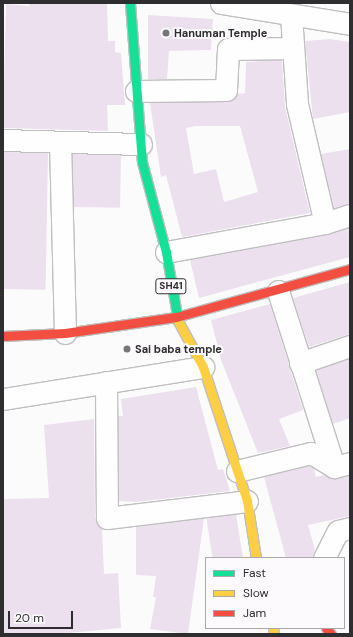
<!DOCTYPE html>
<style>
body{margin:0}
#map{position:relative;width:353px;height:637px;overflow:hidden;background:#fcfbfc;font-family:"DM Sans",sans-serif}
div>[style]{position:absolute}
.building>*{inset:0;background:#ece0ef;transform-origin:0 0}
.roads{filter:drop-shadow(1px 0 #c0bfc0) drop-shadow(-1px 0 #c0bfc0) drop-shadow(0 1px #c0bfc0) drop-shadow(0 -1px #c0bfc0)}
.street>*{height:21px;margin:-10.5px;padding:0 10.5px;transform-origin:10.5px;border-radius:10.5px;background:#fffeff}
.fast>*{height:9px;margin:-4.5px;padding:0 4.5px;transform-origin:4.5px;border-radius:4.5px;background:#16e098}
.slow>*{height:9px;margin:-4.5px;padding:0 4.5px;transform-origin:4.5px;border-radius:4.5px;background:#ffcf43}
.jam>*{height:9px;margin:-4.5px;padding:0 4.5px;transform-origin:4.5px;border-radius:4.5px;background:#f24e42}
.dots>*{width:11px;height:11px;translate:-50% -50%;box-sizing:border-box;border:2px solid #fdfafd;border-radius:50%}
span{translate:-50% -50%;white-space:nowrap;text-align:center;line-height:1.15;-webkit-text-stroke:4px #fdfafd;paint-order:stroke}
.shield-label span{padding:1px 3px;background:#fdfafd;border:1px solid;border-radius:3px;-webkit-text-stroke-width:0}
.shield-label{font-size:10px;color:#2e2d2f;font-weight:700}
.poi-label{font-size:11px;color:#2e2d2f;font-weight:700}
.left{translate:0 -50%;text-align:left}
.frame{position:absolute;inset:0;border:4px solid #2e2d2f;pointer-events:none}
.legend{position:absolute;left:205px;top:557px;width:140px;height:72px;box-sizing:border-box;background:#fdfafd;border:1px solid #aaa8ab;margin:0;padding:5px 7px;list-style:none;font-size:12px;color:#2e2d2f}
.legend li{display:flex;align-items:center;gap:8px;height:20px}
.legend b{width:20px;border:1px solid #aaa8ab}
.scale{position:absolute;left:8px;top:611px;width:65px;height:18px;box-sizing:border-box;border:2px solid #2e2d2f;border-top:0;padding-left:5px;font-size:12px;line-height:14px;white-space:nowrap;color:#2e2d2f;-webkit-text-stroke:3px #fdfafd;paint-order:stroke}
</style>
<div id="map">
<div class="building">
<i style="clip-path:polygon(29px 3px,107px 3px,108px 41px,115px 41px,115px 52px,121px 53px,125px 105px,107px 105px,108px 131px,3px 128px,6px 4px,29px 6px)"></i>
<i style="clip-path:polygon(148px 15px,213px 19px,211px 50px,169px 51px,167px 79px,148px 79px)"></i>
<i style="clip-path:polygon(330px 39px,350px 42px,350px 112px,313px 119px,305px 41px)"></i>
<i style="clip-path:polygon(evenodd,282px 60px,285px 107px,310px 213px,182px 237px,166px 175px,161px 177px,150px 103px,232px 101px,237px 94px,245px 93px,246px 62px,282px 60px,196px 126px,240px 126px,258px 192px,224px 202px,216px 169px,194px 174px,186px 128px,196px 126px)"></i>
<i style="clip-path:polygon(350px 149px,350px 203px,334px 208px,321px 154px)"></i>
<i style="left:3px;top:152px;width:45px;height:137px;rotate:1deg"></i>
<i style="left:72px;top:154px;width:49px;height:53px;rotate:1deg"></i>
<i style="clip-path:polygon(350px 228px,350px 257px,199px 298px,190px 260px,327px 235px)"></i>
<i style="clip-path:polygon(350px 282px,350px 334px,309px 347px,293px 298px)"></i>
<i style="clip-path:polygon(270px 304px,303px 410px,279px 419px,290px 446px,258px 453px,221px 360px,211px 320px)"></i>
<i style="clip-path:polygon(350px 359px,350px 418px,333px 424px,316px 370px)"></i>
<i style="clip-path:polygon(196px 387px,218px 470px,223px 469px,230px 491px,136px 502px,119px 501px,118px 416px,123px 416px,121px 399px)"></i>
<i style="clip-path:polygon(94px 419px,95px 518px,102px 529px,104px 574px,118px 573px,121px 628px,58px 634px,3px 634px,3px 499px,49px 498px,44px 425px)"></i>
<i style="clip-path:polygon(309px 466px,314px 469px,316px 477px,324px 475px,332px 479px,350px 475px,350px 516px,308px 525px,315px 549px,312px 558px,286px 558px,264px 477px)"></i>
<i style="left:236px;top:514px;width:45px;height:30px;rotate:81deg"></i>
<i style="clip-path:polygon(204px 518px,188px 634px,150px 629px,156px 597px,153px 597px,156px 576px,136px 575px,136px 527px)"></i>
</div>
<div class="roads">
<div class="street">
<i style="left:221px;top:3px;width:131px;rotate:9.2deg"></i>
<i style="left:291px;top:15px;width:89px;rotate:86.1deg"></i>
<i style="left:297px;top:104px;width:122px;rotate:76.8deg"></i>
<i style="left:136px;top:91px;width:90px;rotate:-0.6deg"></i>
<i style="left:226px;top:90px;width:41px;rotate:-87.2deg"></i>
<i style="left:228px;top:49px;width:64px;rotate:-0.9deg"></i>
<i style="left:3px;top:140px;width:138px;rotate:1.7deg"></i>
<i style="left:60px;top:142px;width:191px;rotate:88.5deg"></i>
<i style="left:166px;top:252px;width:162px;rotate:-10.3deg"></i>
<i style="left:325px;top:223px;width:26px;rotate:-18deg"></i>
<i style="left:278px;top:291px;width:185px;rotate:72.3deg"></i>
<i style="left:300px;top:363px;width:53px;rotate:-18.8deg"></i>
<i style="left:106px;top:382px;width:136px;rotate:89.6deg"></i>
<i style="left:107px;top:518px;width:141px;rotate:-6.9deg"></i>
<i style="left:3px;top:399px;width:203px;rotate:-9.1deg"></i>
<i style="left:237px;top:471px;width:76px;rotate:-13.7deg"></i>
<i style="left:311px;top:453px;width:27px;rotate:31deg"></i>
<i style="left:334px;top:467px;width:16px;rotate:-14deg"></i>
<i style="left:324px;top:558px;width:30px;rotate:-63deg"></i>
<i style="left:338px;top:531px;width:12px;rotate:-14deg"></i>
</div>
<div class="fast">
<i style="left:130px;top:3px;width:159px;rotate:85.7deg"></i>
<i style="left:142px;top:162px;width:93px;rotate:75.1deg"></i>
<i style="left:166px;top:252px;width:70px;rotate:80.1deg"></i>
</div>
<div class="slow">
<i style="left:178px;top:321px;width:52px;rotate:61.5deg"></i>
<i style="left:203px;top:367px;width:141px;rotate:71.8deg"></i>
<i style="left:247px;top:501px;width:58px;rotate:81deg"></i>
<i style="left:273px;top:628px;width:6px;rotate:81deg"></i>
</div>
<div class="jam">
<i style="left:3px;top:336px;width:62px;rotate:-2.8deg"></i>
<i style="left:65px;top:333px;width:112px;rotate:-8.2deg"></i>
<i style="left:176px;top:317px;width:180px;rotate:-15.4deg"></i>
<i style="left:326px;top:628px;width:8px;rotate:50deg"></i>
</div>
</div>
<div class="dots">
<i style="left:166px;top:33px;background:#767577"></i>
<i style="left:127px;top:349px;background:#767577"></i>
</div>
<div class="shield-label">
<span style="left:171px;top:286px">SH41</span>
</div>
<div class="poi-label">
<span class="left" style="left:174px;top:33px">Hanuman Temple</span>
<span class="left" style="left:135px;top:349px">Sai baba temple</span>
</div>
<div class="frame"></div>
<ul class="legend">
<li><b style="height:5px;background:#16e098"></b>Fast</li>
<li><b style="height:5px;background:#ffcf43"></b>Slow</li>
<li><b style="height:5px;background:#f24e42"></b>Jam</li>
</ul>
<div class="scale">20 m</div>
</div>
